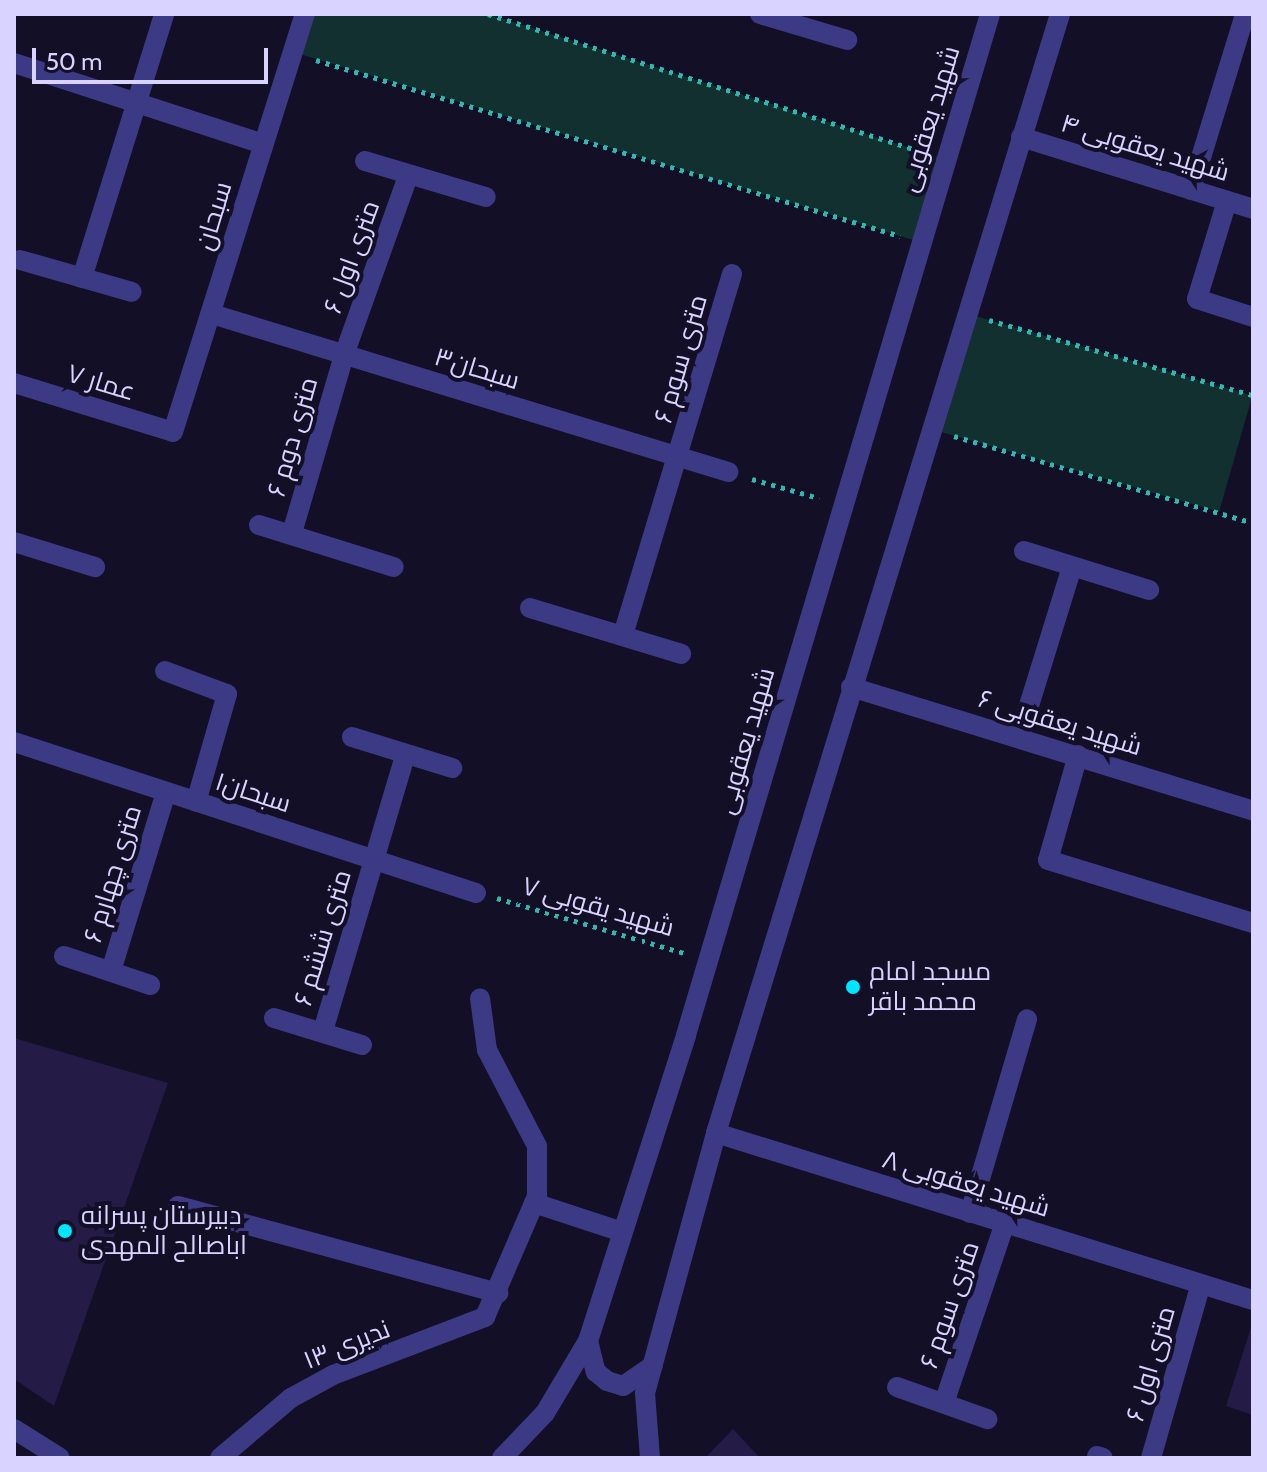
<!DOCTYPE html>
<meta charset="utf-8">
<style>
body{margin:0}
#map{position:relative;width:1267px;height:1472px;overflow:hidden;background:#130f26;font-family:Cabin,Cairo,sans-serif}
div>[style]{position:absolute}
.green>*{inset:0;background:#12302f;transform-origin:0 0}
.building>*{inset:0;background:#241b47}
.path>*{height:5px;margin-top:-2.5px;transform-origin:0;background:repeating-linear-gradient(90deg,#2fb8b0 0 4px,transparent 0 10px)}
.minor>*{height:20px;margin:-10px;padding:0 10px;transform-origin:10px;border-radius:10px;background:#3d3a85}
.dots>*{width:22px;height:22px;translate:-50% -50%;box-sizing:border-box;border:4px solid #130f26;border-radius:50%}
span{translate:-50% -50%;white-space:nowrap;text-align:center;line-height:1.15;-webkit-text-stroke:8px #130f26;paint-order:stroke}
.street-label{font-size:26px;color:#d9d4ff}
.poi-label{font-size:26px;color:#d9d4ff}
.left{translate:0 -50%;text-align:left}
.frame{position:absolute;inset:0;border:16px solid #d9d4ff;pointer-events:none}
.scale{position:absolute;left:32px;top:48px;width:236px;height:36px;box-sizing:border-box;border:4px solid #d9d4ff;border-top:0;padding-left:10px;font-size:24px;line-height:28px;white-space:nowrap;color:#d9d4ff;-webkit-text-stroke:6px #130f26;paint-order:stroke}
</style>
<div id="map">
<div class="green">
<i style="clip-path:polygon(305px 14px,488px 14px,945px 159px,920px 242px,293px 52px)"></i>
<i style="left:965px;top:313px;width:299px;height:121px;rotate:16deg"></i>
</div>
<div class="building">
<i style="clip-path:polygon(14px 1038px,168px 1083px,54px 1406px,14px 1379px)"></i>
<i style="clip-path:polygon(1252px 1324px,1253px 1324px,1253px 1415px,1226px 1406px)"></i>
<i style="clip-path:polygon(733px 1429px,760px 1458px,705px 1458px)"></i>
</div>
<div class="path">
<i style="left:488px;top:14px;width:459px;rotate:17.6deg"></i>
<i style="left:316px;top:60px;width:610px;rotate:16.77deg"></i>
<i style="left:989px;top:320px;width:274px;rotate:15.9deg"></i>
<i style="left:954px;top:436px;width:311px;rotate:16.2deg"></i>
<i style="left:752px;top:479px;width:70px;rotate:15.8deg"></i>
<i style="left:497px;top:898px;width:198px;rotate:16.4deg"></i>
</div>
<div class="minor">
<i style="left:760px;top:14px;width:91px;rotate:16.6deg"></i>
<i style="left:14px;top:63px;width:262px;rotate:18deg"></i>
<i style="left:1021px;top:137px;width:243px;rotate:17.2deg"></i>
<i style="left:365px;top:161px;width:126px;rotate:16.6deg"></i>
<i style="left:1191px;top:190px;width:184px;rotate:-72.9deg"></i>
<i style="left:1227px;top:201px;width:102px;rotate:107deg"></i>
<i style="left:1197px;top:299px;width:59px;rotate:17.8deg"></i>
<i style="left:20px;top:260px;width:116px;rotate:15.9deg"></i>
<i style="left:82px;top:278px;width:276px;rotate:-72.7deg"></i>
<i style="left:212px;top:314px;width:540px;rotate:17.02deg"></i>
<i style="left:14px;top:383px;width:166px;rotate:17.1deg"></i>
<i style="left:173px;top:432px;width:438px;rotate:-72.5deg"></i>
<i style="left:259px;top:525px;width:141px;rotate:17.3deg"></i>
<i style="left:292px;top:533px;width:185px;rotate:-73.7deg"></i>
<i style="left:344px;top:355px;width:190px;rotate:-70.3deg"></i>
<i style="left:14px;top:542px;width:85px;rotate:17.2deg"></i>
<i style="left:1024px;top:551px;width:131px;rotate:17.3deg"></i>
<i style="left:530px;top:608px;width:158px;rotate:16.9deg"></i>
<i style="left:623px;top:635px;width:377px;rotate:-73.2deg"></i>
<i style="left:165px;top:671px;width:66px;rotate:20.4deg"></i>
<i style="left:227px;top:694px;width:112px;rotate:106deg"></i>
<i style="left:851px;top:687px;width:421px;rotate:17.1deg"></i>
<i style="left:352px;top:737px;width:105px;rotate:17.2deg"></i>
<i style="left:1019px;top:738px;width:179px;rotate:-72.8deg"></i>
<i style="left:14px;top:742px;width:486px;rotate:18.1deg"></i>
<i style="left:1078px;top:755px;width:109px;rotate:105.9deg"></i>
<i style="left:1048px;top:860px;width:214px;rotate:17.1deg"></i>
<i style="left:64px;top:956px;width:91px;rotate:18.6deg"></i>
<i style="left:111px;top:971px;width:187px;rotate:-72.9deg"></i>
<i style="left:274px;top:1018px;width:92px;rotate:17.1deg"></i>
<i style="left:323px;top:1031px;width:287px;rotate:-73.4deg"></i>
<i style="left:716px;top:1133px;width:562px;rotate:17.28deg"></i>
<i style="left:534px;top:1203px;width:93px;rotate:18.2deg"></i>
<i style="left:178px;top:1206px;width:332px;rotate:15.2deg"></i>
<i style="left:970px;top:1213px;width:202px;rotate:-73.6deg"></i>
<i style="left:588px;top:1341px;width:32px;rotate:76deg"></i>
<i style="left:596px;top:1372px;width:14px;rotate:39deg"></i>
<i style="left:607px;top:1381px;width:17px;rotate:17deg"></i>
<i style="left:623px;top:1386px;width:36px;rotate:-34deg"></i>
<i style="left:897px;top:1387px;width:96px;rotate:19.6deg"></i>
<i style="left:944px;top:1403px;width:190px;rotate:-71.3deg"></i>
<i style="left:14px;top:1429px;width:54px;rotate:32.2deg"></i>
<i style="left:1097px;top:1456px;width:6px;rotate:18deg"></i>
<i style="left:220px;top:1458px;width:93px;rotate:-40.2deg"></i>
<i style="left:291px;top:1398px;width:48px;rotate:-28.7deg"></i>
<i style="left:333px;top:1375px;width:163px;rotate:-20.9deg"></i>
<i style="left:485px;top:1317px;width:132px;rotate:-66.7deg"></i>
<i style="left:537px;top:1196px;width:50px;rotate:-90deg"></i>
<i style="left:537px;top:1146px;width:108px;rotate:-117.5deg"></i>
<i style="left:487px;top:1050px;width:52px;rotate:-97.7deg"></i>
<i style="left:502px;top:1458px;width:62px;rotate:-46.3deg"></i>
<i style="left:545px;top:1413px;width:84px;rotate:-59.2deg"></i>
<i style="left:588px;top:1341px;width:321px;rotate:-72.2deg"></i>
<i style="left:686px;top:1035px;width:1065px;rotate:-73.42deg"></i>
<i style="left:650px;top:1458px;width:65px;rotate:-94.4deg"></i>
<i style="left:645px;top:1393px;width:270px;rotate:-74.7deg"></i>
<i style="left:716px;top:1133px;width:1171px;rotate:-72.91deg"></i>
<i style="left:1151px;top:1458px;width:181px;rotate:-74deg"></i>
</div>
<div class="dots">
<i style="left:853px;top:987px;background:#00e5ff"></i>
<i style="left:65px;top:1231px;background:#00e5ff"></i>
</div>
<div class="street-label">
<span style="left:930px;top:119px;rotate:-73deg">شهید یعقوبی</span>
<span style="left:1145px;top:148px;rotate:17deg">شهید یعقوبی ۴</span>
<span style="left:214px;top:216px;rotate:-73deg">سبحان</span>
<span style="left:352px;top:257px;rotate:-70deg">۶ متری اول</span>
<span style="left:681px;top:359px;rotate:-74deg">۶ متری سوم</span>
<span style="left:477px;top:369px;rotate:17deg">سبحان۳</span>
<span style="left:101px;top:383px;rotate:17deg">عمار ۷</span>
<span style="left:293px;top:437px;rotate:-74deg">۶ متری دوم</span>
<span style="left:1060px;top:723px;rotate:17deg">شهید یعقوبی ۶</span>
<span style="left:746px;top:741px;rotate:-74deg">شهید یعقوبی</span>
<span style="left:253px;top:793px;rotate:18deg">سبحان۱</span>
<span style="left:113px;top:874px;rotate:-73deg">۶ متری چهارم</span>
<span style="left:598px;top:907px;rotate:16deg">شهید یقوبی ۷</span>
<span style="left:323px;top:938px;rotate:-73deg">۶ متری ششم</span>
<span style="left:966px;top:1184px;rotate:17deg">شهید یعقوبی ۸</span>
<span style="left:950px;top:1305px;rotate:-71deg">۶ متری سوم</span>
<span style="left:347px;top:1345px;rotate:-22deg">ندیری ۱۳</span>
<span style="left:1151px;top:1364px;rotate:-74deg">۶ متری اول</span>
</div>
<div class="poi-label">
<span class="left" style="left:869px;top:987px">مسجد امام<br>محمد باقر</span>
<span class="left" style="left:81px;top:1231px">دبیرستان پسرانه<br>اباصالح المهدی</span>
</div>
<div class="frame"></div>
<div class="scale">50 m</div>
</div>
